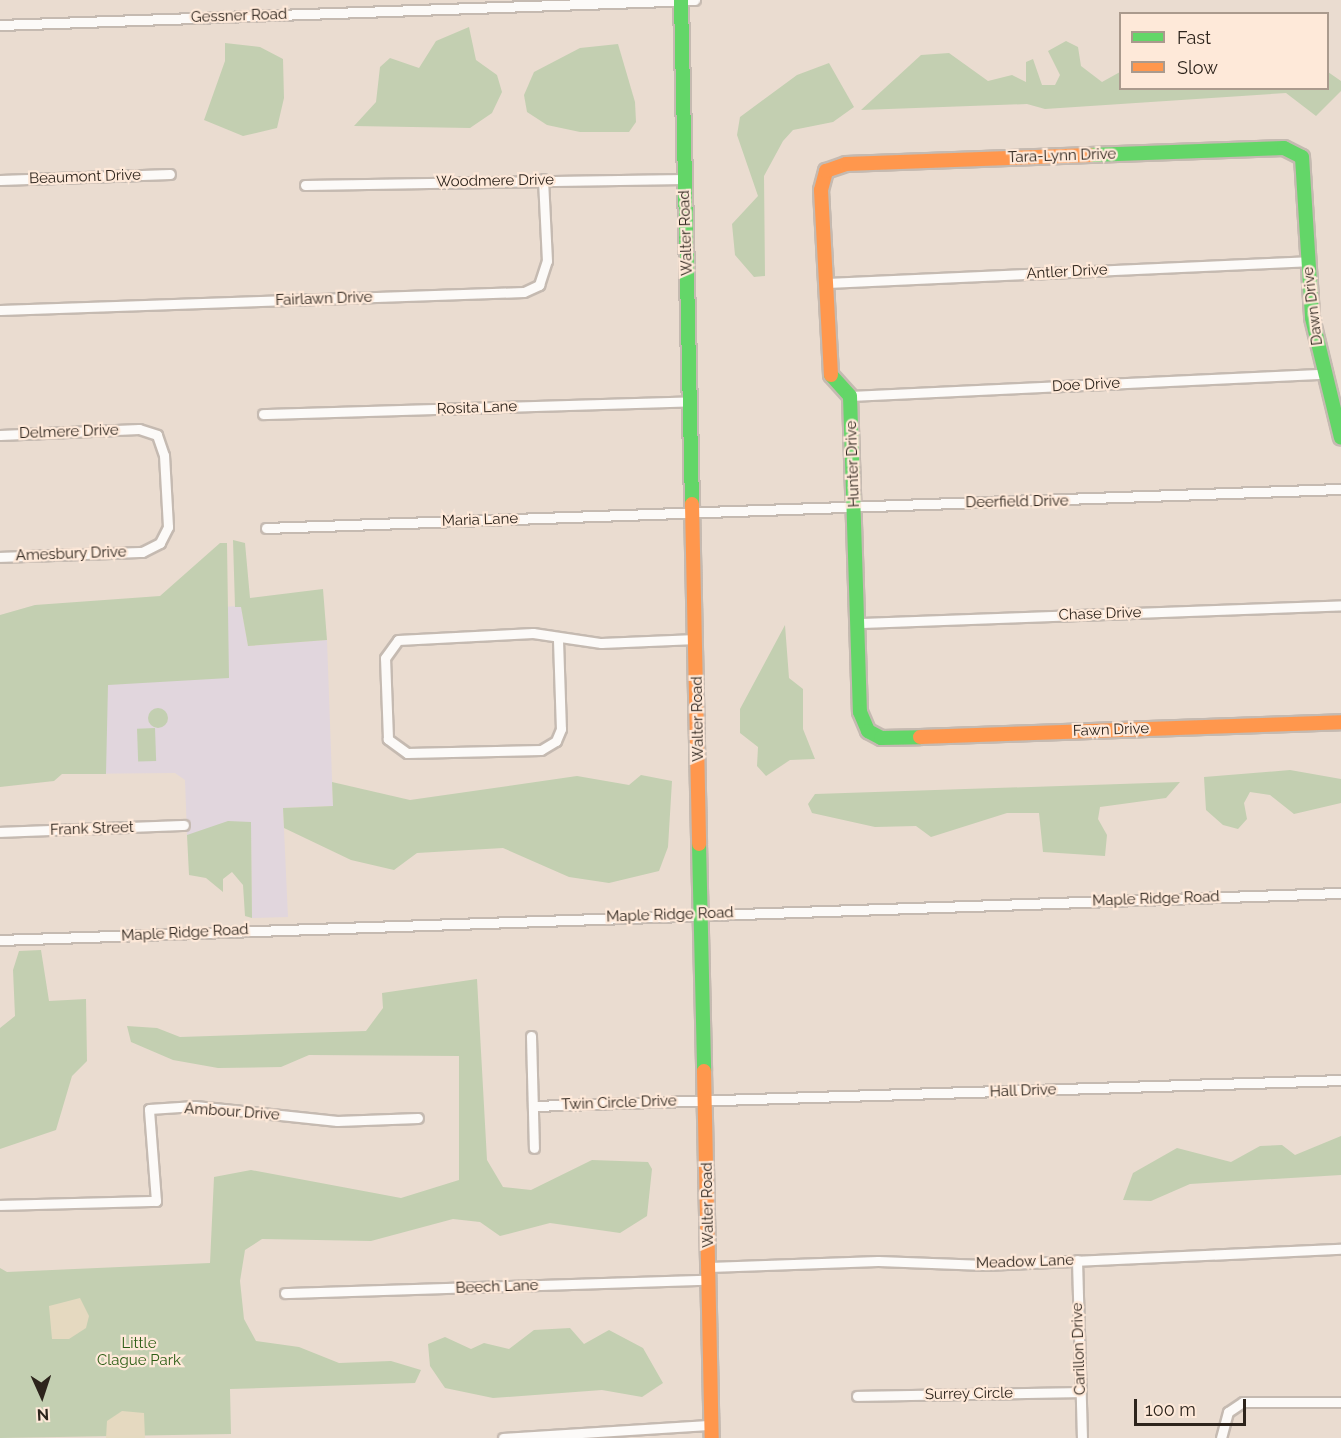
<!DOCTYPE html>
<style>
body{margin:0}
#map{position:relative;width:1341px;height:1438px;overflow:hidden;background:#eadcd0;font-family:Raleway,sans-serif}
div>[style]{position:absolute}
.education>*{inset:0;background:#e1d6dd}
.green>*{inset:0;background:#c3cfb1;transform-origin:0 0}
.round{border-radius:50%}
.sand>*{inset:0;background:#e5d9c0}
.roads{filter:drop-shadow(2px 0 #c5bab1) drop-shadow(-2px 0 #c5bab1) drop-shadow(0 2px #c5bab1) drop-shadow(0 -2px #c5bab1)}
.street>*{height:9px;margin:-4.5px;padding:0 4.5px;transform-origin:4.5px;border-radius:4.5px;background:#fcfaf8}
.fast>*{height:14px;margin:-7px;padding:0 7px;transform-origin:7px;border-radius:7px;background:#63d668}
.slow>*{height:14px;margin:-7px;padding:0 7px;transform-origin:7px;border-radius:7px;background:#ff974d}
span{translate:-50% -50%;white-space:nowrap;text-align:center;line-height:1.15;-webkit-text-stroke:4.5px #fee9d9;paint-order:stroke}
.street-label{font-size:15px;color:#2d241c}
.park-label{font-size:15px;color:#2d5e16}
.legend{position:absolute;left:1119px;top:12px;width:210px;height:78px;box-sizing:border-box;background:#fee9d9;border:2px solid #aa9a8d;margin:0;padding:8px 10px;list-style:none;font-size:18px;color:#2d241c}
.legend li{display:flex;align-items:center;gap:12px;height:30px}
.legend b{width:30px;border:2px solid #aa9a8d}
.north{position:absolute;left:12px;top:1366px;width:60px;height:60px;-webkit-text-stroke:4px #fee9d9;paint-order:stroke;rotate:177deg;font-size:16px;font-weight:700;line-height:24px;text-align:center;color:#2d241c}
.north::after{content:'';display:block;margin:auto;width:21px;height:27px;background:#2d241c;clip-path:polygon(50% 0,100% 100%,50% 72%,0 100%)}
.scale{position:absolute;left:1134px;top:1399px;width:112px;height:27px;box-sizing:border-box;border:3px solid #2d241c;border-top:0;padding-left:8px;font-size:18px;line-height:21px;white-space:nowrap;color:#2d241c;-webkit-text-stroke:4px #fee9d9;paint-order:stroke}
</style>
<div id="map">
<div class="education">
<i style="clip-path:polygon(241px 606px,248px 646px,327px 640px,333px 806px,283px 808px,288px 917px,252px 918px,251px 831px,187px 835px,185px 780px,175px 773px,62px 774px,59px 615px)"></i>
</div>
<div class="green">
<i style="clip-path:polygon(469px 27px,476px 60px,497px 75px,502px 92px,492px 113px,470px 128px,354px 126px,376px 102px,380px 67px,390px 58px,419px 68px,436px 41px)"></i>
<i style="clip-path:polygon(1066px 41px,1078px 47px,1081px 66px,1102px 82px,1120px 72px,1120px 88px,1328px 88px,1328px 72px,1341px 81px,1341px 91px,1316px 116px,1286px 93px,1045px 109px,1027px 104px,861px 110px,921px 55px,949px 53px,988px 81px,1012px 75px,1026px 82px,1026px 62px,1033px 59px,1042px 85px,1055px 85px,1060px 75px,1048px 51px)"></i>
<i style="clip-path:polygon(225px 43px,260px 47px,283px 59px,284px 98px,277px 128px,243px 136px,204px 120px,225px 61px)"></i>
<i style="clip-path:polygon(618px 44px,635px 102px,636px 122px,629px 132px,580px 132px,547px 125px,527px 112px,524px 95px,534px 72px,580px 48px)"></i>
<i style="clip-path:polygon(829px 63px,854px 107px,833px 122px,793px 130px,783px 141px,764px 176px,765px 276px,754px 277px,735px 255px,732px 224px,758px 196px,737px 135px,740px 117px,797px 75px)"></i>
<i style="clip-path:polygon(233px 540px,245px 543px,250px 598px,323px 589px,327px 640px,248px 646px,241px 607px,235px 607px)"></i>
<i style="clip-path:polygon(220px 543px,227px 543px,229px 678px,108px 685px,106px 774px,62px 774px,54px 781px,0 787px,0 615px,35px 605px,160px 596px)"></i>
<i style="clip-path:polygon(785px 625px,789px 678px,803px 689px,803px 729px,815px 759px,790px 760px,766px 776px,757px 766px,758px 747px,740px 733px,740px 709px)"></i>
<i class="round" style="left:148px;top:708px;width:20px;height:20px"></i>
<i style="left:155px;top:728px;width:33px;height:18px;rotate:88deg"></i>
<i style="clip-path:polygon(1290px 770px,1341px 779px,1341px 803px,1294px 814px,1270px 795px,1250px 792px,1244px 803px,1247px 819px,1238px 829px,1223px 825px,1206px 810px,1204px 777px)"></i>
<i style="clip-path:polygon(641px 775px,672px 781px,668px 847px,659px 871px,609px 883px,569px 877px,503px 848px,417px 853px,394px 870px,351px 860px,284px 828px,283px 808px,333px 806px,332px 782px,410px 800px,577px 776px,629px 785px)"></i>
<i style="clip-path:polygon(1180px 782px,1166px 798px,1100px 807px,1098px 819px,1107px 835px,1105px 856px,1043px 852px,1039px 813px,1007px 813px,931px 837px,916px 826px,875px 827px,812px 813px,808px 804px,815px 794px)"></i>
<i style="clip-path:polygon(228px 821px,251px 822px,252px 918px,245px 916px,243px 885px,232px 872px,223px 879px,223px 892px,206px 878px,189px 875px,187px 835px)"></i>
<i style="clip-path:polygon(41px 950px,49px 1001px,86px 999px,87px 1061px,72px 1076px,56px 1130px,0 1149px,0 1028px,15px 1016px,13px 970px,19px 951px)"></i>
<i style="clip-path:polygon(477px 979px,487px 1160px,503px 1187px,531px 1190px,592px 1160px,648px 1162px,652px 1169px,647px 1216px,620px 1233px,550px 1223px,500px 1236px,480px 1222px,453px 1219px,371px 1241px,262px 1239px,245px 1250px,240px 1281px,244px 1319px,256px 1341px,299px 1347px,339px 1363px,391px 1361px,421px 1370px,415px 1383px,230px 1389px,231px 1434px,0 1438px,0 1268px,7px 1272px,210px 1263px,214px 1177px,251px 1170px,401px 1198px,459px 1180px,459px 1056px,309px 1055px,281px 1067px,218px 1068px,173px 1060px,131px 1042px,127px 1026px,157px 1028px,180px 1037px,366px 1031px,383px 1008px,382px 993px)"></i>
<i style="clip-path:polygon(1341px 1136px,1341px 1175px,1190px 1184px,1151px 1201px,1123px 1200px,1133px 1173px,1177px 1148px,1231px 1162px,1260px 1146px,1282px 1145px,1295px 1155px)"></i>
<i style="clip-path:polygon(570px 1328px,584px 1344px,609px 1330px,643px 1348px,663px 1383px,642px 1397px,602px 1390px,493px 1398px,445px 1388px,430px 1366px,428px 1344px,445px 1337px,471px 1349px,484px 1343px,509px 1349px,534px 1330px)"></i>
</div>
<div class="sand">
<i style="clip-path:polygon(80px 1298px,89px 1316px,86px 1328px,69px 1339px,52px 1339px,49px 1306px)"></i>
<i style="clip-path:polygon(122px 1411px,144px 1413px,145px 1438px,106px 1438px,107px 1421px)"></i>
</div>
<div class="roads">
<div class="street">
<i style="left:0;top:25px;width:695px;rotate:-2.06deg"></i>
<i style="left:0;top:180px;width:170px;rotate:-2deg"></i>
<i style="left:305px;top:185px;width:380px;rotate:-0.9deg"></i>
<i style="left:826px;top:283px;width:483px;rotate:-2.6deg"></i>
<i style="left:0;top:310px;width:524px;rotate:-1.97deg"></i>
<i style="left:524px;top:292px;width:17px;rotate:-25deg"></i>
<i style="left:539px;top:285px;width:25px;rotate:-72deg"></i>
<i style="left:547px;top:261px;width:82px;rotate:-92.8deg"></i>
<i style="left:850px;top:396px;width:474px;rotate:-2.7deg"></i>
<i style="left:263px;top:414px;width:427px;rotate:-1.7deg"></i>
<i style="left:0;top:435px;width:139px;rotate:-2.5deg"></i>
<i style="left:139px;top:429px;width:19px;rotate:18deg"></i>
<i style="left:157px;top:435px;width:21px;rotate:71deg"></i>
<i style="left:164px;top:455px;width:72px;rotate:86.8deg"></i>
<i style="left:168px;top:527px;width:18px;rotate:117deg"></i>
<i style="left:160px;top:543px;width:20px;rotate:153deg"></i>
<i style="left:142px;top:552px;width:142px;rotate:178deg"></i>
<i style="left:266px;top:528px;width:1076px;rotate:-2.08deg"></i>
<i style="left:859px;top:623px;width:482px;rotate:-2.1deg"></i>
<i style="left:558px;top:640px;width:89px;rotate:88.1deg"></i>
<i style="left:561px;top:729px;width:13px;rotate:113deg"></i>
<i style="left:556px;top:741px;width:17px;rotate:149deg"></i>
<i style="left:541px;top:750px;width:134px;rotate:178.7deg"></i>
<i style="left:407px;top:753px;width:24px;rotate:-144deg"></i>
<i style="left:388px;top:739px;width:81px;rotate:-92.1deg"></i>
<i style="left:385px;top:658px;width:22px;rotate:-54deg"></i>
<i style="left:398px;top:640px;width:135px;rotate:-3deg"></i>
<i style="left:533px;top:633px;width:69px;rotate:8.4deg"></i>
<i style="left:601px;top:643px;width:95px;rotate:-2.4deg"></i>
<i style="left:0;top:832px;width:184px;rotate:-2.2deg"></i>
<i style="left:0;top:940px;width:1342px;rotate:-2.01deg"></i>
<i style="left:531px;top:1036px;width:112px;rotate:88.5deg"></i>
<i style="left:533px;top:1106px;width:808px;rotate:-1.84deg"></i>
<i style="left:0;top:1205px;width:156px;rotate:-1.5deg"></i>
<i style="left:156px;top:1201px;width:92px;rotate:-94.4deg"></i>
<i style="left:149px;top:1109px;width:46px;rotate:-3.7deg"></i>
<i style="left:195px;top:1106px;width:143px;rotate:6deg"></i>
<i style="left:337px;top:1121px;width:81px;rotate:-2.1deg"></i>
<i style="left:1077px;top:1260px;width:178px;rotate:88.4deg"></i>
<i style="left:709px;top:1267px;width:169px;rotate:-2deg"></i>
<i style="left:878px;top:1261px;width:107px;rotate:2.1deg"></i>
<i style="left:985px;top:1265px;width:356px;rotate:-2.6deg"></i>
<i style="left:285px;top:1293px;width:424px;rotate:-1.8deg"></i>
<i style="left:857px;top:1396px;width:223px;rotate:-1deg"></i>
<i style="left:503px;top:1438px;width:209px;rotate:-3.6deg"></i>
<i style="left:1221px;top:1438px;width:27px;rotate:-75deg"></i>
<i style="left:1228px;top:1412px;width:18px;rotate:-34deg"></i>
<i style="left:1243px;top:1402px;width:98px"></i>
</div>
<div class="fast">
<i style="left:681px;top:0;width:504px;rotate:88.75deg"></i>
<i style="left:1090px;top:155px;width:194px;rotate:-2.1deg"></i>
<i style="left:1284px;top:148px;width:20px;rotate:27deg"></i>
<i style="left:1302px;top:157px;width:161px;rotate:86.4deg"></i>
<i style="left:1312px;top:318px;width:123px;rotate:76.4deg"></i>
<i style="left:831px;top:375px;width:28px;rotate:48deg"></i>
<i style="left:850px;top:396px;width:316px;rotate:88.2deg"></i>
<i style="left:860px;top:712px;width:21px;rotate:67deg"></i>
<i style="left:868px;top:731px;width:15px;rotate:28deg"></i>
<i style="left:881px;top:738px;width:39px;rotate:-1deg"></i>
<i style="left:699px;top:844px;width:227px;rotate:88.7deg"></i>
</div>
<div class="slow">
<i style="left:831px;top:375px;width:185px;rotate:-93.1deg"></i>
<i style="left:821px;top:190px;width:20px;rotate:-75deg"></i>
<i style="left:826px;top:171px;width:21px;rotate:-19deg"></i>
<i style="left:846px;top:164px;width:244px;rotate:-2.1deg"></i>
<i style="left:692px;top:504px;width:340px;rotate:88.8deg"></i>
<i style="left:920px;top:737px;width:421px;rotate:-2deg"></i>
<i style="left:704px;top:1071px;width:367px;rotate:88.8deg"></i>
</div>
</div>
<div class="street-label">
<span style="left:239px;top:16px;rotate:-2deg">Gessner Road</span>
<span style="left:1062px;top:156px;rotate:-2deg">Tara-Lynn Drive</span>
<span style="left:85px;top:177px;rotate:-2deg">Beaumont Drive</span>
<span style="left:495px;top:181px;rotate:-1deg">Woodmere Drive</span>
<span style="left:686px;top:233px;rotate:-92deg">Walter Road</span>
<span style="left:1067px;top:272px;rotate:-3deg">Antler Drive</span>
<span style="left:324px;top:299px;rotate:-2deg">Fairlawn Drive</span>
<span style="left:1313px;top:306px;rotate:-97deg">Dawn Drive</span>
<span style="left:1086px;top:385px;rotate:-3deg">Doe Drive</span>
<span style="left:477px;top:408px;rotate:-2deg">Rosita Lane</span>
<span style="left:69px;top:432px;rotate:-2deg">Delmere Drive</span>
<span style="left:853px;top:464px;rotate:-92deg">Hunter Drive</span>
<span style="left:1017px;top:502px;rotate:-1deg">Deerfield Drive</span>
<span style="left:480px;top:520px;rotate:-2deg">Maria Lane</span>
<span style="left:71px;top:554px;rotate:-2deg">Amesbury Drive</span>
<span style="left:1100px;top:614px;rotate:-2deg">Chase Drive</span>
<span style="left:698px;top:719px;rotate:-91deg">Walter Road</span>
<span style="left:1111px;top:730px;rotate:-2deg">Fawn Drive</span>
<span style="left:92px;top:829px;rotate:-2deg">Frank Street</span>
<span style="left:1156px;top:899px;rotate:-2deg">Maple Ridge Road</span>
<span style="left:670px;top:915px;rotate:-2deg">Maple Ridge Road</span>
<span style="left:185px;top:933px;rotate:-3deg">Maple Ridge Road</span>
<span style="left:1023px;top:1091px;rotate:-2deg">Hall Drive</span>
<span style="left:619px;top:1103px;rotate:-2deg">Twin Circle Drive</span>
<span style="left:232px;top:1112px;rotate:4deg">Ambour Drive</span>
<span style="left:708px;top:1205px;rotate:-91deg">Walter Road</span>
<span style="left:1025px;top:1262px;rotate:-2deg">Meadow Lane</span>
<span style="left:497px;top:1287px;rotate:-2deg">Beech Lane</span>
<span style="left:1079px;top:1349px;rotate:-92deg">Carillon Drive</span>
<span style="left:969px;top:1394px;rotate:-1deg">Surrey Circle</span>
</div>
<div class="park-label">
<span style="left:139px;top:1352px">Little<br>Clague Park</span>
</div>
<ul class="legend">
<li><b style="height:8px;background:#63d668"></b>Fast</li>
<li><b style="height:8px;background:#ff974d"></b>Slow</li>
</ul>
<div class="north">N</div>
<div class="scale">100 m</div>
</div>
